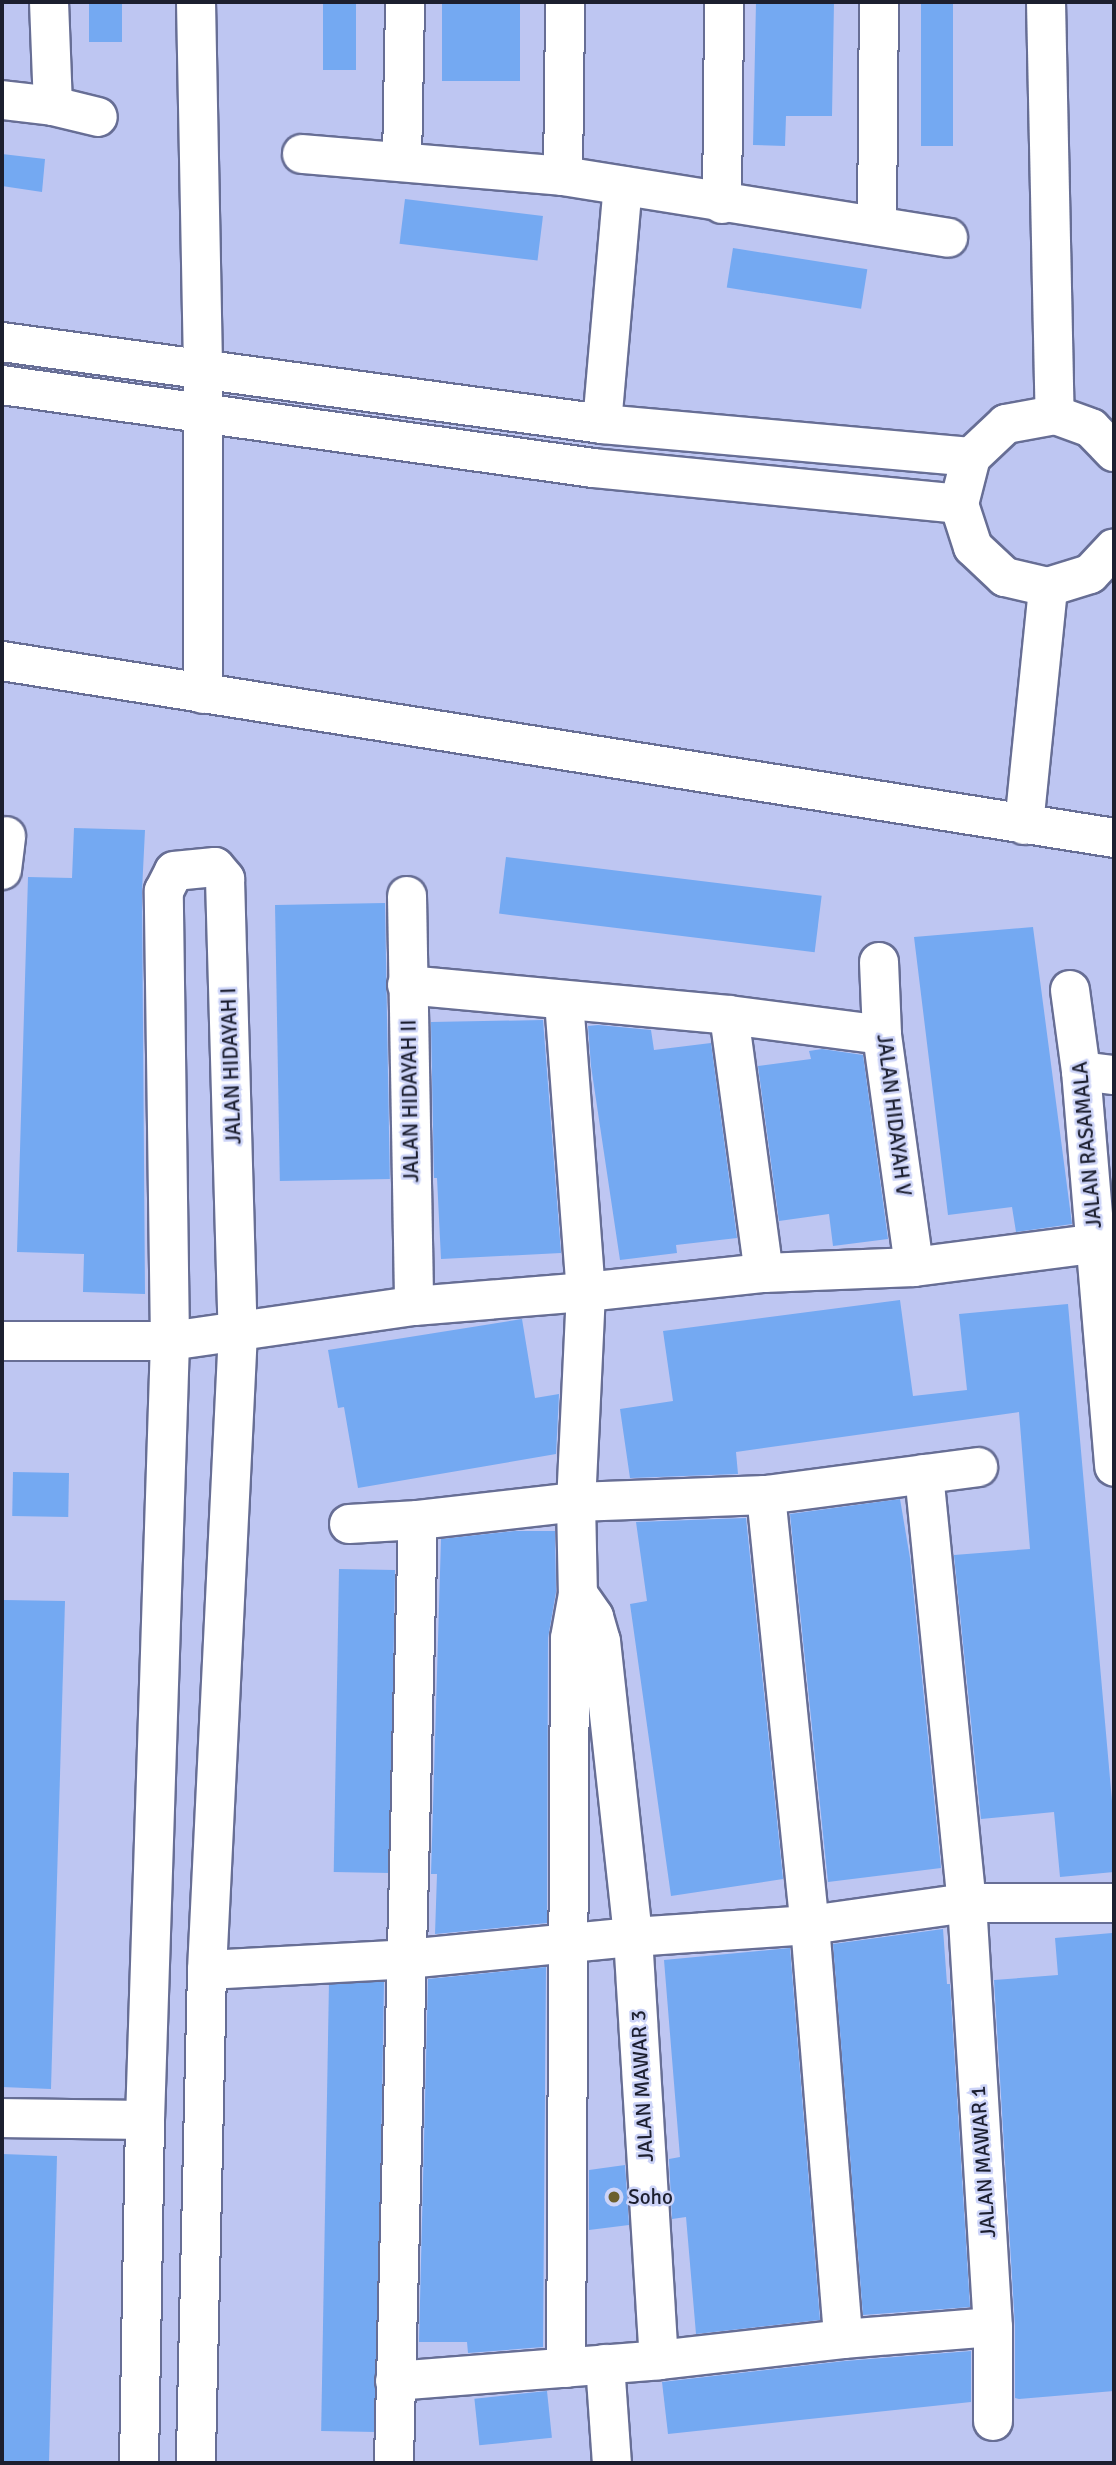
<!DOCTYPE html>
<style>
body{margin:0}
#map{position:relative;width:1116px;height:2465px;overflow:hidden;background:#bec6f2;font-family:Signika,sans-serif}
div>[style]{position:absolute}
.building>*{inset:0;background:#74a9f2;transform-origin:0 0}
.roads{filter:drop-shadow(2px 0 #676e95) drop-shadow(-2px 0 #676e95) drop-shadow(0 2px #676e95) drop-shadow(0 -2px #676e95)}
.minor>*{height:38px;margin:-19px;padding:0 19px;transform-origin:19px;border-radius:19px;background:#fff}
.dots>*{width:19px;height:19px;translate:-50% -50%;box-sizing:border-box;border:4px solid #cdd4f8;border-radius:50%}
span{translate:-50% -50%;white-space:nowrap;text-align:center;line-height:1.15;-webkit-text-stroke:5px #cdd4f8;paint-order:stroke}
.street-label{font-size:21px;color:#1c1f2f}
.poi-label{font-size:21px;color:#1c1f2f}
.left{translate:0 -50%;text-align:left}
.frame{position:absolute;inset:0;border:4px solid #1c1f2f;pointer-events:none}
</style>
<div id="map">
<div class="building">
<i style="left:89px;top:2px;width:33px;height:40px"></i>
<i style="left:323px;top:2px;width:33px;height:68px"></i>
<i style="left:442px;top:2px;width:78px;height:79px"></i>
<i style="clip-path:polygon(756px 2px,834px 2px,832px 116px,786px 116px,785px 146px,753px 145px)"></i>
<i style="left:921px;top:2px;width:32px;height:144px"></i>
<i style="clip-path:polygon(2px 154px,45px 159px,42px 192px,2px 186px)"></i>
<i style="left:405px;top:199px;width:139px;height:45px;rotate:7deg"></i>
<i style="left:733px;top:248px;width:136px;height:40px;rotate:9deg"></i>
<i style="clip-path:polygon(74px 828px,145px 830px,142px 891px,145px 1294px,83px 1292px,84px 1254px,17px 1252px,28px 877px,72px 878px)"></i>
<i style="left:506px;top:857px;width:318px;height:57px;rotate:7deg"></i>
<i style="left:385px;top:903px;width:276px;height:110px;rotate:89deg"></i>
<i style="clip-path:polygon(1033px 927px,1072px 1224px,1016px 1232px,1012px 1207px,948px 1215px,914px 937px)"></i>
<i style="clip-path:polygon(543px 1020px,561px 1253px,441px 1259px,437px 1178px,434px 1178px,431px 1022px)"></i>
<i style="clip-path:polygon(598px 1025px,651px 1030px,654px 1050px,711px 1043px,737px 1238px,676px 1245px,677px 1253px,620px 1260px,591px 1066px,588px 1026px)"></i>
<i style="clip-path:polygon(822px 1049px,863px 1055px,888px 1239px,833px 1246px,829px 1214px,779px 1221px,758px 1066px,811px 1059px,809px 1051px)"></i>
<i style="clip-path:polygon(900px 1300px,913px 1396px,967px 1390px,959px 1314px,1068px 1304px,1112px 1801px,1114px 1872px,1060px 1877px,1054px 1812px,981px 1819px,954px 1555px,1030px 1549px,1019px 1412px,736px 1452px,738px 1474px,630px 1478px,620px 1409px,673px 1401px,663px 1331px)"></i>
<i style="clip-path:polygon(522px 1319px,535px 1398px,559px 1394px,556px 1454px,358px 1488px,344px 1407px,338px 1408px,328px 1350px)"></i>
<i style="left:13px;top:1472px;width:56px;height:44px;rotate:1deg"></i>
<i style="clip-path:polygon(900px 1499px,910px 1558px,941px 1868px,828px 1882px,790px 1514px)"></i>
<i style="clip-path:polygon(746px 1518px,783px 1879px,671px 1896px,630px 1604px,647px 1601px,636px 1522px)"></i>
<i style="clip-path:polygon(515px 1531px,555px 1531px,556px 1592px,548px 1638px,547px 1923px,435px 1934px,437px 1874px,431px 1874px,441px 1539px)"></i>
<i style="left:339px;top:1569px;width:56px;height:303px;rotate:1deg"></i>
<i style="clip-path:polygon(4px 1600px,65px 1601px,51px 2089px,2px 2087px)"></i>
<i style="clip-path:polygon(943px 1929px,947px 1984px,950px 1984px,970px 2307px,863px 2315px,833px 1944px)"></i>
<i style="clip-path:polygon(1112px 1933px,1114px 2391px,1019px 2399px,1015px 2398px,1015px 2326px,994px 1980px,1058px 1975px,1055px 1938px)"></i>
<i style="clip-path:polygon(790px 1948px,820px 2320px,696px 2334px,686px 2217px,672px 2219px,669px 2159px,680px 2157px,664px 1960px)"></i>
<i style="clip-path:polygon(546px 1967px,543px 2347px,468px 2353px,467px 2342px,419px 2342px,428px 1979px)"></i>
<i style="left:384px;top:1982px;width:450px;height:55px;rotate:91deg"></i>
<i style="clip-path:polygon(2px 2154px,57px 2156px,49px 2463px,2px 2463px)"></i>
<i style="clip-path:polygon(625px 2165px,629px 2225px,589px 2230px,589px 2170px)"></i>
<i style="clip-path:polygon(971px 2351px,971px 2402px,668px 2434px,662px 2382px,845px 2361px)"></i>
<i style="left:547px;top:2391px;width:47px;height:73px;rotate:84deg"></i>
</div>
<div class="roads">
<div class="minor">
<i style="left:49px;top:2px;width:104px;rotate:87.8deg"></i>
<i style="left:196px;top:2px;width:366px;rotate:88.9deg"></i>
<i style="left:203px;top:368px;width:326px;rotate:90deg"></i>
<i style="left:1046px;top:2px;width:413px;rotate:88.8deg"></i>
<i style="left:2px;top:100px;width:51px;rotate:6.7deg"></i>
<i style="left:53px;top:106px;width:46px;rotate:13.7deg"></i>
<i style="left:302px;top:154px;width:262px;rotate:4.8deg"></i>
<i style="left:563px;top:176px;width:390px;rotate:9.1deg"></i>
<i style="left:402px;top:161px;width:159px;rotate:-88.9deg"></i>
<i style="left:563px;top:176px;width:174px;rotate:-89.3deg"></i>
<i style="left:722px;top:204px;width:202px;rotate:-89.4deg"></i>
<i style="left:877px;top:224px;width:222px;rotate:-89.5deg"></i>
<i style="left:2px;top:342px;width:606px;rotate:7.78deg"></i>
<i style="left:602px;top:424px;width:370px;rotate:5.1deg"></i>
<i style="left:2px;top:385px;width:597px;rotate:7.99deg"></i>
<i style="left:593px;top:468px;width:368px;rotate:5.6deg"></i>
<i style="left:602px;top:424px;width:239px;rotate:-85deg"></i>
<i style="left:1114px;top:452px;width:33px;rotate:-134deg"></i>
<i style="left:1091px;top:428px;width:38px;rotate:-160deg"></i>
<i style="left:1055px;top:415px;width:50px;rotate:169.6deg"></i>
<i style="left:1006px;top:424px;width:48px;rotate:136.7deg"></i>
<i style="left:971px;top:457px;width:49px;rotate:104.3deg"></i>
<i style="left:959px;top:504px;width:45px;rotate:72deg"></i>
<i style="left:973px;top:547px;width:44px;rotate:43.2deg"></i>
<i style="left:1005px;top:577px;width:44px;rotate:13.1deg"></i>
<i style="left:1048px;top:587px;width:44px;rotate:-17.2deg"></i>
<i style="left:1090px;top:574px;width:35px;rotate:-47deg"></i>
<i style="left:2px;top:661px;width:1126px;rotate:9.04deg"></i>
<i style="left:1024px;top:825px;width:239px;rotate:-84.2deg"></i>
<i style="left:2px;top:870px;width:34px;rotate:-83deg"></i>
<i style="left:407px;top:896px;width:410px;rotate:89deg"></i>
<i style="left:879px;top:962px;width:73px;rotate:87.6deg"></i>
<i style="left:882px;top:1035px;width:234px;rotate:82.1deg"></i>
<i style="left:407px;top:985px;width:323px;rotate:5.3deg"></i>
<i style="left:729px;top:1015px;width:154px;rotate:7.4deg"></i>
<i style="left:1070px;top:990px;width:82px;rotate:82.3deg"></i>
<i style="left:1081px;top:1071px;width:397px;rotate:85.2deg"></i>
<i style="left:564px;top:1001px;width:292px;rotate:85.7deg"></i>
<i style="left:586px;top:1292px;width:210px;rotate:92.7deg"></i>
<i style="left:576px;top:1502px;width:92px;rotate:88.8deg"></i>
<i style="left:578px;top:1594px;width:45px;rotate:100.3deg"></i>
<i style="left:570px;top:1638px;width:730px;rotate:90.31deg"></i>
<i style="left:729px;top:1015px;width:260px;rotate:82.3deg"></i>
<i style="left:1081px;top:1071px;width:33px;rotate:7deg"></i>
<i style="left:2px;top:1341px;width:168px"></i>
<i style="left:170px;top:1341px;width:246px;rotate:-8.2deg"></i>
<i style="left:414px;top:1306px;width:173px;rotate:-4.7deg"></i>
<i style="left:586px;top:1292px;width:179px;rotate:-6.1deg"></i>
<i style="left:764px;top:1273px;width:150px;rotate:-2.3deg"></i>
<i style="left:914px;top:1267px;width:202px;rotate:-7.4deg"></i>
<i style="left:924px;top:1474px;width:431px;rotate:84.3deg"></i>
<i style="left:967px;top:1903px;width:425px;rotate:86.5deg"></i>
<i style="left:993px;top:2327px;width:94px;rotate:90deg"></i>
<i style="left:766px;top:1495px;width:432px;rotate:84.2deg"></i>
<i style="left:810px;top:1925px;width:415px;rotate:85.4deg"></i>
<i style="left:349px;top:1524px;width:69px;rotate:-3.3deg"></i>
<i style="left:418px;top:1520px;width:159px;rotate:-6.5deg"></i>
<i style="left:576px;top:1502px;width:190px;rotate:-2.1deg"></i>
<i style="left:766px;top:1495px;width:214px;rotate:-7.5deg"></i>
<i style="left:578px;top:1594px;width:28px;rotate:55deg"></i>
<i style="left:594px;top:1617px;width:25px;rotate:74deg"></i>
<i style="left:601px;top:1641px;width:298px;rotate:83.8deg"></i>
<i style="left:633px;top:1937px;width:424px;rotate:86.5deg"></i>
<i style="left:207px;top:1970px;width:200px;rotate:-3.1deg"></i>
<i style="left:407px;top:1959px;width:227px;rotate:-5.6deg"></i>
<i style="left:633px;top:1937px;width:177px;rotate:-3.9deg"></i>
<i style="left:810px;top:1925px;width:159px;rotate:-8deg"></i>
<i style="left:967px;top:1903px;width:147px"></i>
<i style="left:2px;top:2118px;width:143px;rotate:0.8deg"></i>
<i style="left:605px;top:2364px;width:99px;rotate:86deg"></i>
<i style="left:395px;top:2381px;width:265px;rotate:-4.5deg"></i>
<i style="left:659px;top:2360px;width:185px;rotate:-6.5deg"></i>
<i style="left:843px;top:2339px;width:150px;rotate:-4.6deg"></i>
<i style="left:394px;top:2460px;width:940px;rotate:-88.54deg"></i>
<i style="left:139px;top:2463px;width:343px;rotate:-89deg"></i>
<i style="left:145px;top:2120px;width:779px;rotate:-88.16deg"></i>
<i style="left:170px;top:1341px;width:450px;rotate:-90.8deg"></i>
<i style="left:164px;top:891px;width:22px;rotate:-63deg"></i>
<i style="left:174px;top:871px;width:41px;rotate:-5.6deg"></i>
<i style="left:215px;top:867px;width:16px;rotate:50deg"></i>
<i style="left:225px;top:879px;width:453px;rotate:88.4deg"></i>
<i style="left:238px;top:1332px;width:639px;rotate:92.78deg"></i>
<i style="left:207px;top:1970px;width:493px;rotate:91.3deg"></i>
</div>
</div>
<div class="dots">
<i style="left:614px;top:2197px;background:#6c602d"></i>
</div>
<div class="street-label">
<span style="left:231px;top:1066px;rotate:-92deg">JALAN HIDAYAH I</span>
<span style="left:410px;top:1101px;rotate:-91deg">JALAN HIDAYAH II</span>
<span style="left:894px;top:1115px;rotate:83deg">JALAN HIDAYAH V</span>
<span style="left:1087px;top:1145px;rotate:-95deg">JALAN RASAMALA</span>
<span style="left:642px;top:2086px;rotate:-93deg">JALAN MAWAR 3</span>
<span style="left:983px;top:2162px;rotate:-94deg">JALAN MAWAR 1</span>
</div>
<div class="poi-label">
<span class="left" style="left:628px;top:2197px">Soho</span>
</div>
<div class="frame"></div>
</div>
